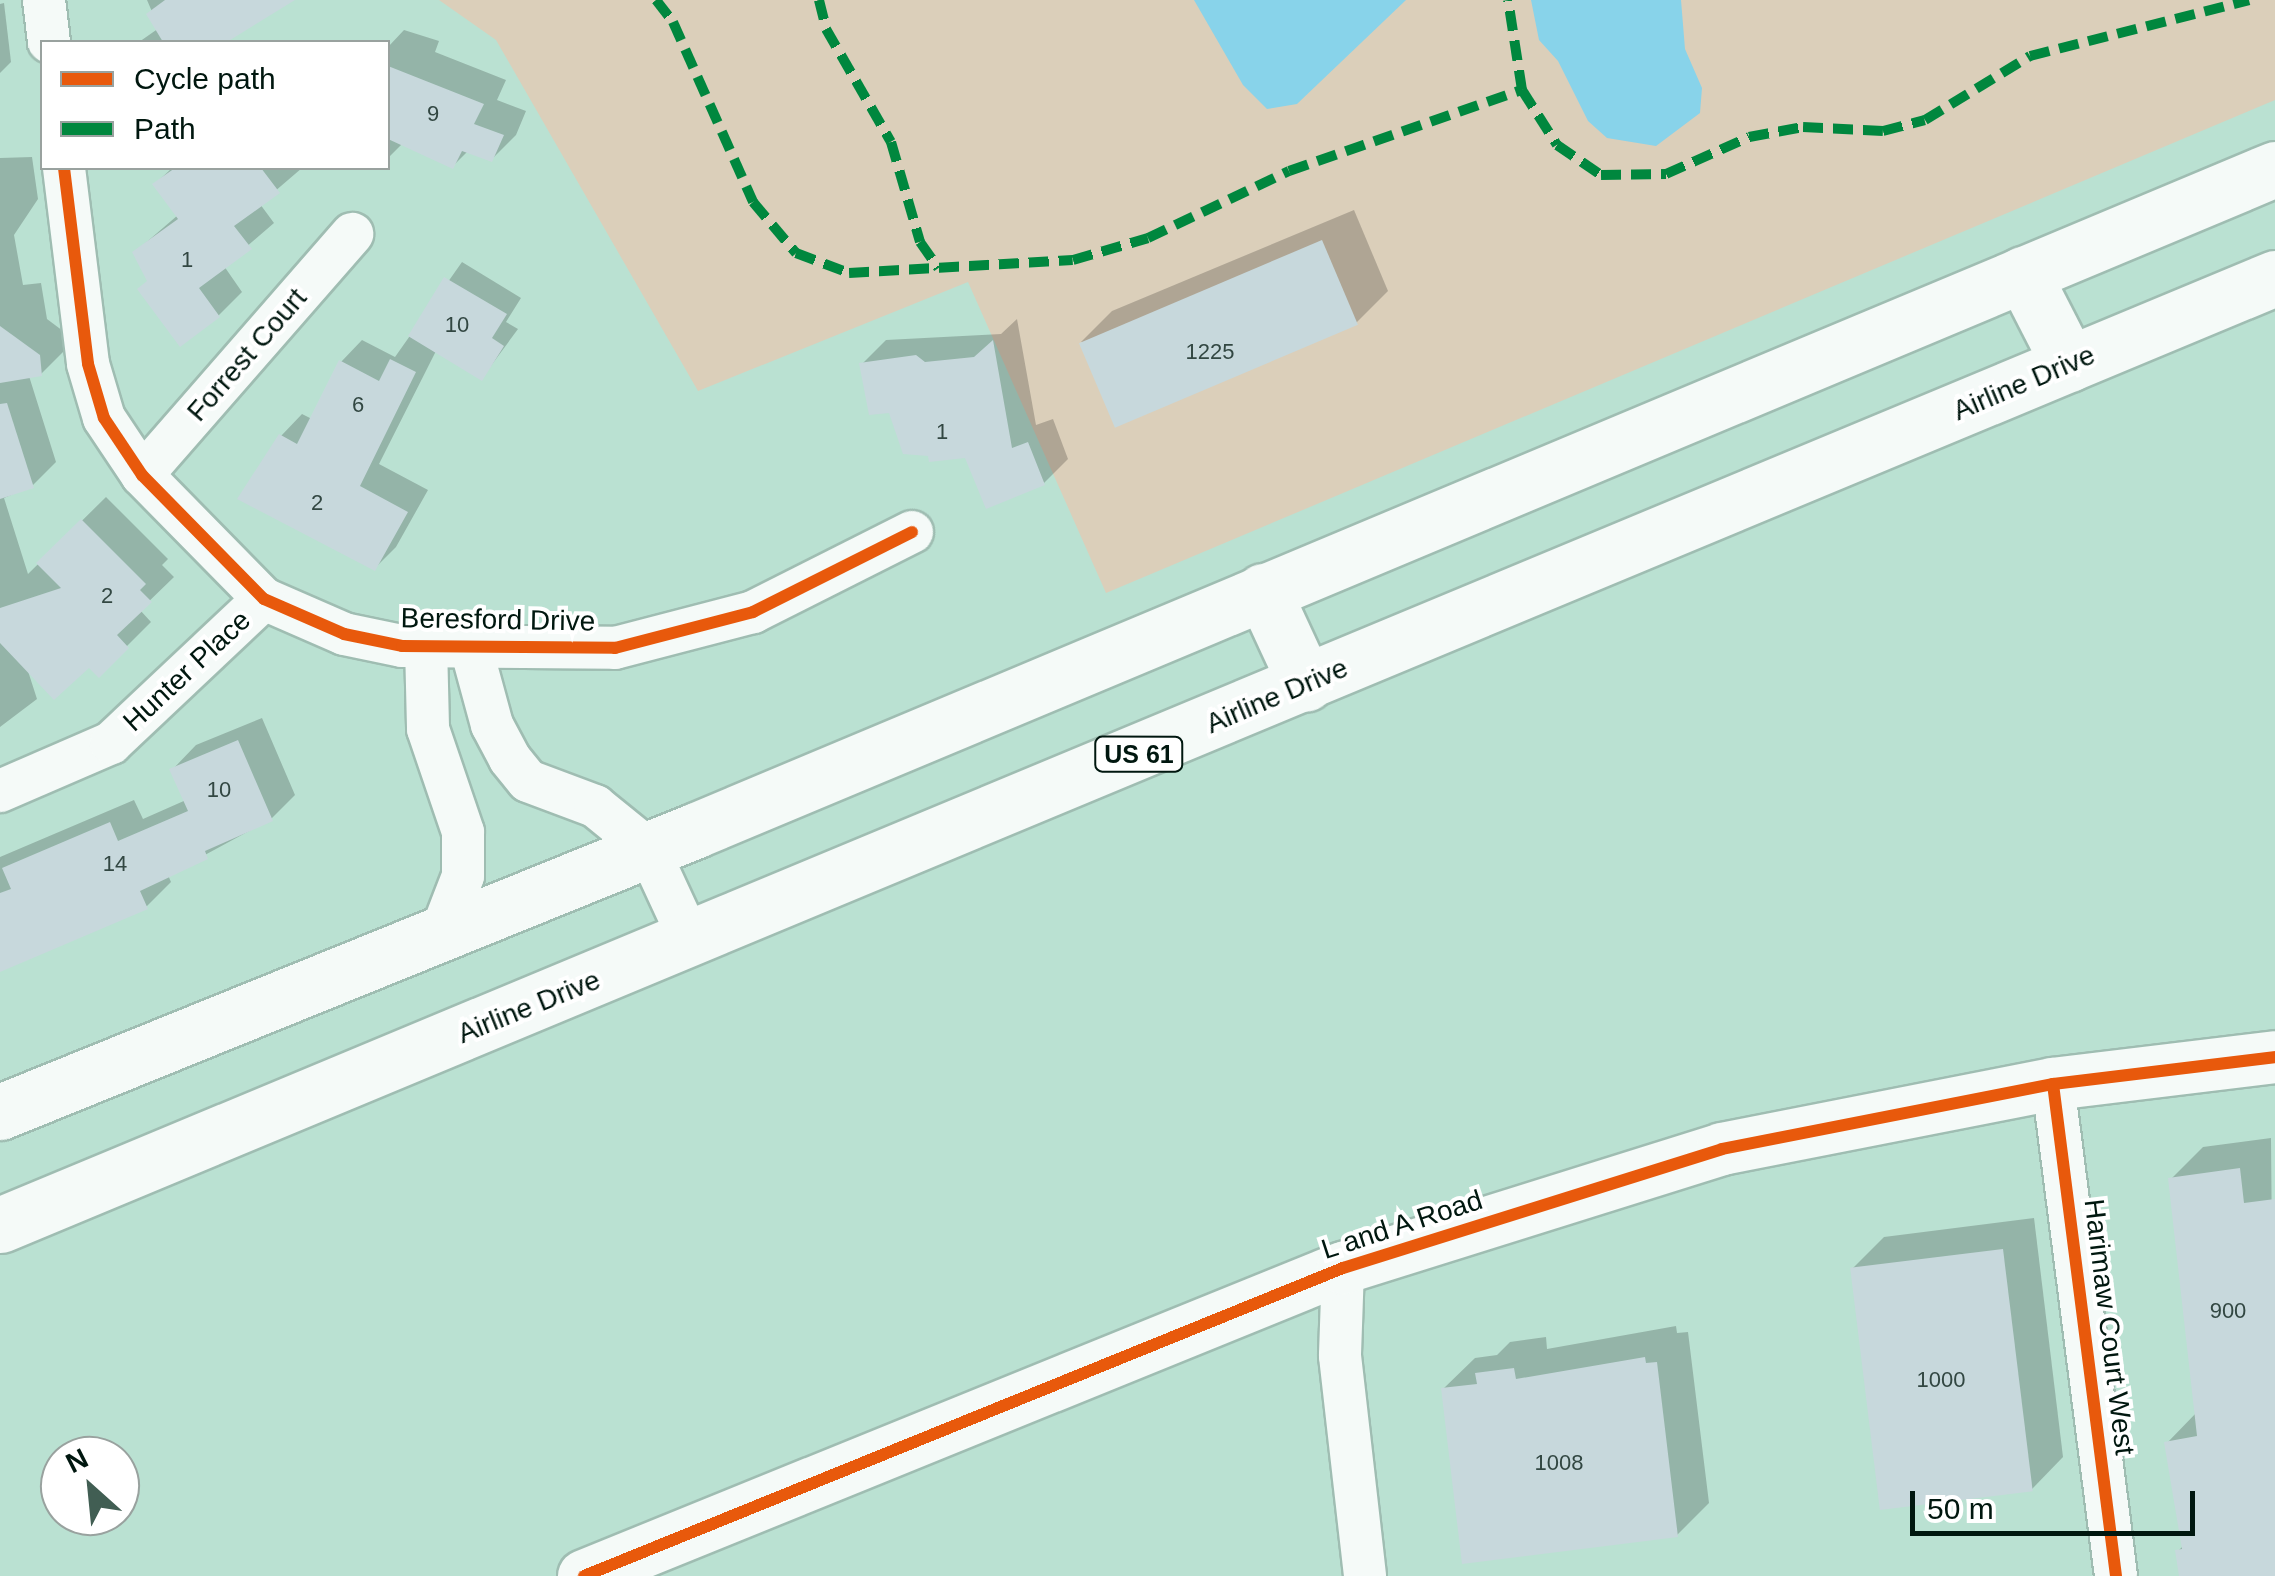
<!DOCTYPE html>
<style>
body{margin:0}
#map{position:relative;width:2275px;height:1576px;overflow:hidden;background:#bae1d2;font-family:Arial,sans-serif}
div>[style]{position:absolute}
.green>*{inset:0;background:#dbcfba}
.water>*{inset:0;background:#88d3ea}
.shadow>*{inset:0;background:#0003}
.building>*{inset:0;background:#c7d8dc;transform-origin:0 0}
.roads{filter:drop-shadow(2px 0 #9fbdb2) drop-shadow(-2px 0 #9fbdb2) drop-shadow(0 2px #9fbdb2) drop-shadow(0 -2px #9fbdb2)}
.minor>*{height:42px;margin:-21px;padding:0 21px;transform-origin:21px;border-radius:21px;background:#f5faf8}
.tertiary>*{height:52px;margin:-26px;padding:0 26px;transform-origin:26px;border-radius:26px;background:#f5faf8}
.trunk>*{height:55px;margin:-27.5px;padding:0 27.5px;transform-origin:27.5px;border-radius:27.5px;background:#f5faf8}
.quiet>*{height:10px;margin-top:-5px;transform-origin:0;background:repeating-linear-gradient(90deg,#00873e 0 20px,transparent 0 30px)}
.cycleway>*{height:12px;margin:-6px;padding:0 6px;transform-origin:6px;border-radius:6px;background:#e8590c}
span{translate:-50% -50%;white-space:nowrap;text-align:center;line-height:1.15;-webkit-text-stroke:8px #fff;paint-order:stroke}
.number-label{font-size:22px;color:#324742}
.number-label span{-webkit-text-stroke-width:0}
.shield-label span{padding:2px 8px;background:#fff;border:2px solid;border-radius:8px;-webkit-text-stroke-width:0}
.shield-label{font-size:25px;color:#00170f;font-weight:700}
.street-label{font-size:28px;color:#00170f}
.legend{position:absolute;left:40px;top:40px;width:350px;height:130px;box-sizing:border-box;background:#fff;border:2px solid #99a29f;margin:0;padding:12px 18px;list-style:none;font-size:30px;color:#00170f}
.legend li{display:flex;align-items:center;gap:20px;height:50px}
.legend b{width:50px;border:2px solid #99a29f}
.north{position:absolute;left:40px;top:1436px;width:100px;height:100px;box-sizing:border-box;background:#fff;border:2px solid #99a29f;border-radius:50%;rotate:333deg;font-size:28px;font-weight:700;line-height:40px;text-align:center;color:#00170f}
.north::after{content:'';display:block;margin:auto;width:35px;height:45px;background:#415e53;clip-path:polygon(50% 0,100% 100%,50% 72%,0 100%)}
.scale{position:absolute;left:1910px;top:1491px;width:285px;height:45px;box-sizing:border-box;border:5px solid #00170f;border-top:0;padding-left:12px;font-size:30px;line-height:35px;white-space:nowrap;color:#00170f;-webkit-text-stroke:8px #fff;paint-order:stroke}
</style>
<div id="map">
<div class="green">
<i style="clip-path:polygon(439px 0,2275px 0,2275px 100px,1106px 593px,968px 282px,698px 391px,496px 40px)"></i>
</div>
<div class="water">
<i style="clip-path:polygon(1194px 0,1406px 0,1297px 104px,1267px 109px,1243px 85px)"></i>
<i style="clip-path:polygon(1531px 0,1681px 0,1685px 49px,1702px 88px,1700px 113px,1656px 146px,1607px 138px,1588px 121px,1558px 61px,1539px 40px)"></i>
</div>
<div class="shadow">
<i style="clip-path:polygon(147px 0,284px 0,220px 42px,139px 42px,159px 28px)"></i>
<i style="clip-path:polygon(4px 3px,11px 62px,0 73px,0 4px)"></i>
<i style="clip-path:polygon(404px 30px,439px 41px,435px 52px,506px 80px,497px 100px,526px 111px,516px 135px,492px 159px,469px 150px,453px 166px,403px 143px,388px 158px,388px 47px)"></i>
<i style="clip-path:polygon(32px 157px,38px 199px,14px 235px,23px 285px,41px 283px,47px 319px,63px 331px,65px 350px,41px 374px,29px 376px,56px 462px,32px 486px,4px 498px,28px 574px,106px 497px,168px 559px,162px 565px,174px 577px,140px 610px,151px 622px,99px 674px,89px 664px,27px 668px,37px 699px,0 727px,0 158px)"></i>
<i style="clip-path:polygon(172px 168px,302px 168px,260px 204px,274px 223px,224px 266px,242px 292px,218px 316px,149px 280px,135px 252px,178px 215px,155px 184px)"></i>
<i style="clip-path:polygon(1354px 210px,1388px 291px,1356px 323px,1081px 342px,1112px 311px)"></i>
<i style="clip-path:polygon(462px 262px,521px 298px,506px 322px,518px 329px,482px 378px,436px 351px,379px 464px,428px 490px,396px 547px,375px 568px,281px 436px,302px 414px,312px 419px,341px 362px,362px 340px,395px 357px)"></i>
<i style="clip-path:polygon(1017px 319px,1036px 425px,1053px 419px,1068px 459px,1044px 483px,967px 455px,890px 410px,862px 364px,886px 340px,1001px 334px)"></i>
<i style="clip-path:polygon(262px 718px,295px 795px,271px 819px,168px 875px,171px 882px,147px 906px,0 969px,0 857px,134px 800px,143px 819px,186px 800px,172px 770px,196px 745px)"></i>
<i style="clip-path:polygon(2271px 1138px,2275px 1576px,2182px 1576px,2178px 1551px,2184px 1545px,2167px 1443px,2197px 1412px,2171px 1179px,2203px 1147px)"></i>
<i style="clip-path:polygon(2034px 1218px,2063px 1457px,2032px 1489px,1852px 1269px,1884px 1237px)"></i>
<i style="clip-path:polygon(1676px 1326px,1677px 1333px,1688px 1332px,1709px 1503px,1677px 1535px,1443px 1389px,1475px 1358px,1497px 1355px,1510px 1342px,1546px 1337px,1547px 1349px)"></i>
</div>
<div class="building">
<i style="clip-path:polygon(165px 0,295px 0,227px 42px,163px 42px,146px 14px)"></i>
<i style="clip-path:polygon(388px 66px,484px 104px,474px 124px,504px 135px,492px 162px,462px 151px,453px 169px,388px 139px)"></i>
<i style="clip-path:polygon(175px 168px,261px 168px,280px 193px,234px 226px,252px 249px,199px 288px,220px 317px,180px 347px,137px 289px,147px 281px,132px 252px,178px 219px,152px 184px)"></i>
<i style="left:1322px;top:240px;width:92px;height:264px;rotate:67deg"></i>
<i style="clip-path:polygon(444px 277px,507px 314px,492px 338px,504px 346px,482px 381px,408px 336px)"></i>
<i style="clip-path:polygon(0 326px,40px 355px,42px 376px,0 383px)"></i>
<i style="clip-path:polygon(993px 340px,1012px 448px,1028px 442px,1045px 485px,986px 509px,965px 458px,929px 462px,928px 456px,903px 454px,889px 413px,869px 415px,859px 363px,916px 355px,925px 362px,974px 357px)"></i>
<i style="clip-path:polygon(390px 359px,416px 372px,360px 486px,408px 512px,375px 571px,237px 499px,279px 434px,297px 444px,339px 360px,379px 381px)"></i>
<i style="clip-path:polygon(7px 403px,34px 488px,0 499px,0 404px)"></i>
<i style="clip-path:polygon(81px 519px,146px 584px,140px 590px,152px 602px,117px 635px,129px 648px,99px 678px,89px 668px,54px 700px,0 643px,0 608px,61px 588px,36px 563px)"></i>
<i style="clip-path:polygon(238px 740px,273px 821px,205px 851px,208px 859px,140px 891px,148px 909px,0 972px,0 893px,11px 889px,2px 868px,110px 822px,118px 841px,188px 811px,169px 769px)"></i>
<i style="clip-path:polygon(2240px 1168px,2244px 1203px,2275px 1199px,2275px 1576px,2179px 1576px,2175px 1550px,2182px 1549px,2164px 1442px,2197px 1436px,2168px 1178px)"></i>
<i style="left:2003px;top:1249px;width:244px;height:154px;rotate:83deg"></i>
<i style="clip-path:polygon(1645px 1357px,1646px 1363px,1657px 1362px,1678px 1537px,1462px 1564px,1441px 1388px,1477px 1384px,1475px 1373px,1514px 1368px,1516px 1379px)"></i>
</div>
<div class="roads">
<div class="minor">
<i style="left:44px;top:0;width:42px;rotate:83.2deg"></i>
<i style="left:64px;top:168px;width:197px;rotate:83deg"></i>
<i style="left:88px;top:364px;width:56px;rotate:73.5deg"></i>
<i style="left:104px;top:418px;width:69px;rotate:56.3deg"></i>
<i style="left:142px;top:475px;width:174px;rotate:45.5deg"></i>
<i style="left:264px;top:599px;width:87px;rotate:23.6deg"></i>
<i style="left:344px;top:634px;width:59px;rotate:11.7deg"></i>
<i style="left:402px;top:646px;width:213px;rotate:0.5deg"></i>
<i style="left:615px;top:648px;width:143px;rotate:-14.6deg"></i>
<i style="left:753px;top:612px;width:178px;rotate:-26.7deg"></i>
<i style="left:142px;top:475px;width:320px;rotate:-48.9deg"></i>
<i style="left:470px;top:644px;width:84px;rotate:74.8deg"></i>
<i style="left:492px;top:725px;width:38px;rotate:62deg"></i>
<i style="left:510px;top:759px;width:28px;rotate:51deg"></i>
<i style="left:528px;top:781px;width:72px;rotate:20.5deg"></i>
<i style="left:595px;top:806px;width:68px;rotate:39.1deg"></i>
<i style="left:648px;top:849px;width:100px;rotate:65.2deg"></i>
<i style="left:426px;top:645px;width:84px;rotate:88.6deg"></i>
<i style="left:428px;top:729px;width:109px;rotate:71.2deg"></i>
<i style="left:463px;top:832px;width:44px;rotate:90deg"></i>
<i style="left:463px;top:876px;width:61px;rotate:111.1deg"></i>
<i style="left:0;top:791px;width:121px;rotate:-23.4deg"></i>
<i style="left:111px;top:743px;width:210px;rotate:-43.3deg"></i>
<i style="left:2053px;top:1084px;width:496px;rotate:82.7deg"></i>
<i style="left:1343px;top:1268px;width:88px;rotate:92deg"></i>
<i style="left:1340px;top:1356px;width:221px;rotate:83.5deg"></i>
</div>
<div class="tertiary">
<i style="left:584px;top:1576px;width:819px;rotate:-22.09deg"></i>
<i style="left:1343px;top:1268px;width:397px;rotate:-17.4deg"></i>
<i style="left:1722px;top:1149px;width:337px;rotate:-11.1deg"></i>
<i style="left:2053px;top:1084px;width:224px;rotate:-6.9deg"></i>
</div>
<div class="trunk">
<i style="left:2023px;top:274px;width:101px;rotate:62.9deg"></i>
<i style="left:1263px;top:591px;width:102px;rotate:65.2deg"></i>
<i style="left:0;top:1112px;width:749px;rotate:-22.04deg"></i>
<i style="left:694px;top:831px;width:1714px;rotate:-22.72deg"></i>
<i style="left:0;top:1225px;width:2464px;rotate:-22.6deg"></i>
</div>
</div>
<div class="quiet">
<i style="left:656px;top:0;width:28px;rotate:52deg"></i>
<i style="left:673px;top:22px;width:197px;rotate:66deg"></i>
<i style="left:753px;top:202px;width:67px;rotate:49.9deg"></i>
<i style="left:796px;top:253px;width:57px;rotate:20.7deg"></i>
<i style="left:849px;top:273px;width:224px;rotate:-3.3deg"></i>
<i style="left:1073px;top:260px;width:78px;rotate:-16.3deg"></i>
<i style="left:1148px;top:238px;width:156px;rotate:-25.4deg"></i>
<i style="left:1289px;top:171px;width:247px;rotate:-19.2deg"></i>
<i style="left:1522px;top:90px;width:91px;rotate:-98.8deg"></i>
<i style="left:819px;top:0;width:30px;rotate:76deg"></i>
<i style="left:826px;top:29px;width:130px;rotate:60.1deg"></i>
<i style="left:891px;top:142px;width:104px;rotate:73.8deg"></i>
<i style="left:920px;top:242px;width:32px;rotate:55deg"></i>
<i style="left:1522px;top:90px;width:65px;rotate:57.5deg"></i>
<i style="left:1557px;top:145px;width:53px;rotate:34.3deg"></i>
<i style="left:1601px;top:175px;width:65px;rotate:-0.9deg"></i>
<i style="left:1666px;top:174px;width:91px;rotate:-24deg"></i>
<i style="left:1749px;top:137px;width:55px;rotate:-10.5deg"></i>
<i style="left:1803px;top:127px;width:80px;rotate:2.9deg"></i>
<i style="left:1883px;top:131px;width:43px;rotate:-14.7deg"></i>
<i style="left:1925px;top:120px;width:123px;rotate:-31.4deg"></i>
<i style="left:2030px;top:56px;width:226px;rotate:-14.3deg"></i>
</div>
<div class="cycleway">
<i style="left:64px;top:168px;width:197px;rotate:83deg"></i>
<i style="left:88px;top:364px;width:56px;rotate:73.5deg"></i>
<i style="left:104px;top:418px;width:69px;rotate:56.3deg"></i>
<i style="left:142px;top:475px;width:174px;rotate:45.5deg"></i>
<i style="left:264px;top:599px;width:87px;rotate:23.6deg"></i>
<i style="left:344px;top:634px;width:59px;rotate:11.7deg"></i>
<i style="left:402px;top:646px;width:213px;rotate:0.5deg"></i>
<i style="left:615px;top:648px;width:143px;rotate:-14.6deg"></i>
<i style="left:753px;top:612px;width:178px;rotate:-26.7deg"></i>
<i style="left:2053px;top:1084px;width:496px;rotate:82.7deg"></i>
<i style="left:584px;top:1576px;width:819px;rotate:-22.09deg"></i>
<i style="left:1343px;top:1268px;width:397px;rotate:-17.4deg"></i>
<i style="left:1722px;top:1149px;width:337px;rotate:-11.1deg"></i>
<i style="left:2053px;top:1084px;width:224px;rotate:-6.9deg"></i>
</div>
<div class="number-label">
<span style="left:433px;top:114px">9</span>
<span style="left:187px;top:260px">1</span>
<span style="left:457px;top:325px">10</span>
<span style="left:1210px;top:352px">1225</span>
<span style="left:358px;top:405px">6</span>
<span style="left:942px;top:432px">1</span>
<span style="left:317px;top:503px">2</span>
<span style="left:107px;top:596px">2</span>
<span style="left:219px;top:790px">10</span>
<span style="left:115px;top:864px">14</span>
<span style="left:2228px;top:1311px">900</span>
<span style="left:1941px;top:1380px">1000</span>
<span style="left:1559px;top:1463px">1008</span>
</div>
<div class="shield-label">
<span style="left:1139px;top:754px">US 61</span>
</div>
<div class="street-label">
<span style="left:247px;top:355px;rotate:-49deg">Forrest Court</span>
<span style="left:2024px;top:383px;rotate:-23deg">Airline Drive</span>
<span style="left:498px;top:620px;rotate:1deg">Beresford Drive</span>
<span style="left:187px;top:671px;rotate:-43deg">Hunter Place</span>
<span style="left:1277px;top:696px;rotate:-23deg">Airline Drive</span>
<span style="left:529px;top:1007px;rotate:-22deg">Airline Drive</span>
<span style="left:1402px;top:1225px;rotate:-18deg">L and A Road</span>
<span style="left:2109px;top:1327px;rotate:83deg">Harimaw Court West</span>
</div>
<ul class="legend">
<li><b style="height:12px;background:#e8590c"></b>Cycle path</li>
<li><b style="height:12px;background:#00873e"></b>Path</li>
</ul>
<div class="north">N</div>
<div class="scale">50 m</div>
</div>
